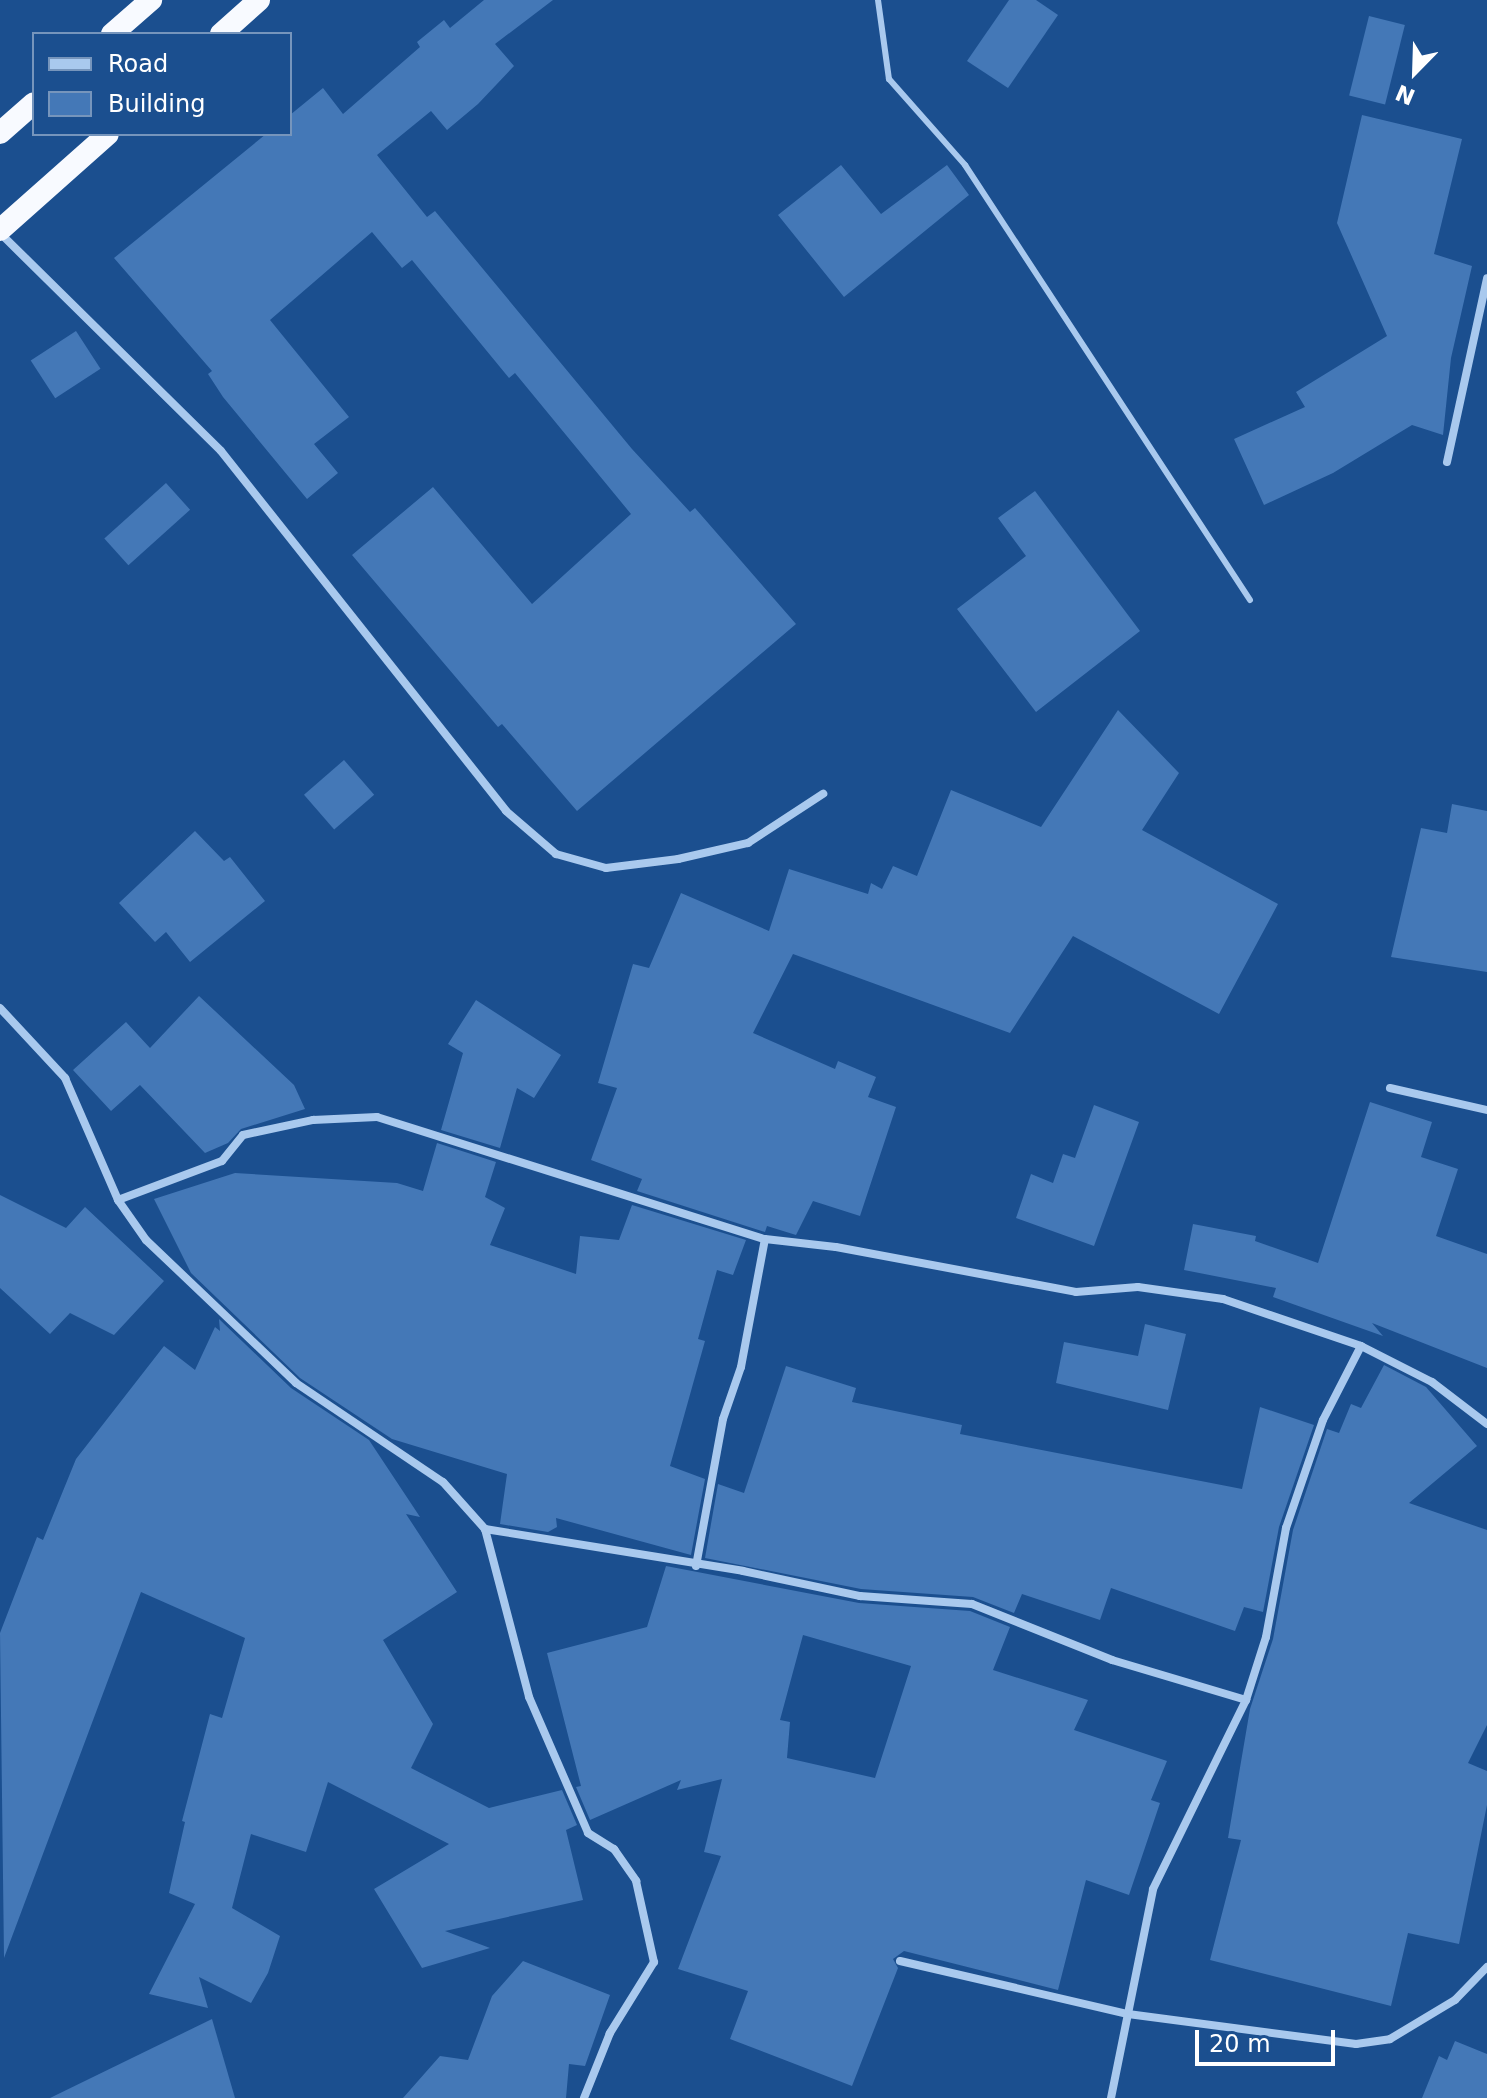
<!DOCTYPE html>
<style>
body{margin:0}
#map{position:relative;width:1487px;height:2098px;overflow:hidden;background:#1b4f8f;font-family:"DejaVu Sans",sans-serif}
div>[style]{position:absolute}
.building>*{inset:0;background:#4478b7;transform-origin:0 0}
.service>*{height:6px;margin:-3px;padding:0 3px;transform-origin:3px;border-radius:3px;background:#a9c9ee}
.minor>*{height:8px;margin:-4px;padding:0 4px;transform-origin:4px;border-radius:4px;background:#a9c9ee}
.trunk>*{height:22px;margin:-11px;padding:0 11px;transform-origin:11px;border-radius:11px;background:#f8faff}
span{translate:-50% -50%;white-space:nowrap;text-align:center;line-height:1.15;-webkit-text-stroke:6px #1b4f8f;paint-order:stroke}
.legend{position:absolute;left:32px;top:32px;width:260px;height:104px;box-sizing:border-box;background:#1b4f8f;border:2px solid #7695bc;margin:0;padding:10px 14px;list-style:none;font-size:24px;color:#fff}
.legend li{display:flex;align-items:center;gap:16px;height:40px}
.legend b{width:40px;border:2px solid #7695bc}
.north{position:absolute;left:1375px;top:32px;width:80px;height:80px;-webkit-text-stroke:6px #1b4f8f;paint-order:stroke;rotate:203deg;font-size:22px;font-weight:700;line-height:32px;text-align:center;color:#fff}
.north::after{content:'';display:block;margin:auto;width:28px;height:36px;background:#fff;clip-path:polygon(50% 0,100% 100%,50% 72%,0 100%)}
.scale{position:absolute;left:1195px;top:2030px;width:140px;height:36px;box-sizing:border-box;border:4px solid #fff;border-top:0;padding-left:10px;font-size:24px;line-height:28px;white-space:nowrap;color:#fff;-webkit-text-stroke:6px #1b4f8f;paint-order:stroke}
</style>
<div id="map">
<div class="building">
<i style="clip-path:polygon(484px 0,553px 0,495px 44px,514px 66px,478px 104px,447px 130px,431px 111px,377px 155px,427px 217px,435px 211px,632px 449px,690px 512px,695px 508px,796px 624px,577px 811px,502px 724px,498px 727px,352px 555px,433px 487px,532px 604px,631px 514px,515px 373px,509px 378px,412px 260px,402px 268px,372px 232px,270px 320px,349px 417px,314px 444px,338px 473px,307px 499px,223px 397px,208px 374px,212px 371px,114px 258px,266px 134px,290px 134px,290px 115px,323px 88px,343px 114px,420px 47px,417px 42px,444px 20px,450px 28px)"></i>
<i style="clip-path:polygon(1009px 0,1036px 0,1058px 15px,1008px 88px,967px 61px)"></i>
<i style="left:1369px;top:16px;width:37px;height:82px;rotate:14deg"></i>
<i style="clip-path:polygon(1362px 115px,1462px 139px,1434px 254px,1472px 266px,1451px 358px,1443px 435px,1412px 425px,1333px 473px,1264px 505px,1234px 439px,1305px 407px,1296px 392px,1387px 336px,1337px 223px)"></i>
<i style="clip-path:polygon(841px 165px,881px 214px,947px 165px,969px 195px,844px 297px,778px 215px)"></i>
<i style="left:76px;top:331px;width:45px;height:54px;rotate:57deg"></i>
<i style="left:166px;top:483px;width:36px;height:83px;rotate:48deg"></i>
<i style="clip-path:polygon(1035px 491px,1140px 631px,1036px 712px,957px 609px,1026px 556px,998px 518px)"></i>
<i style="clip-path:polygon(1118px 710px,1179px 773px,1142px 830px,1278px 904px,1219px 1014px,1073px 936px,1010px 1033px,793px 954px,753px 1033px,835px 1069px,838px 1061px,876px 1077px,868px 1097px,896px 1107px,860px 1216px,813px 1201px,796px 1235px,767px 1226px,765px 1232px,637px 1191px,642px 1179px,591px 1160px,617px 1088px,598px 1083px,633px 964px,649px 968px,681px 893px,769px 931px,789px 869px,868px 894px,871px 883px,882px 889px,893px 866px,917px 876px,951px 790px,1041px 827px)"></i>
<i style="left:344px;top:760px;width:46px;height:53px;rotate:49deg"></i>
<i style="clip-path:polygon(1452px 804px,1487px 811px,1487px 972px,1391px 957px,1421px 828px,1447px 833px)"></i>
<i style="clip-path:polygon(195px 831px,224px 861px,230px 857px,265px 901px,190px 962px,166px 932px,155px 942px,119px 903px)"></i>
<i style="clip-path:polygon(199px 996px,294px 1085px,305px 1109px,241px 1129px,228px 1143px,205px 1153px,140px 1085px,111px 1111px,73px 1070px,126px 1022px,150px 1048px)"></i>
<i style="clip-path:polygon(476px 1000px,561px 1055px,534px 1098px,517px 1088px,500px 1148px,441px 1130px,463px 1053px,448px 1044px)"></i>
<i style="clip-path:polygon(1370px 1102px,1432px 1122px,1421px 1157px,1458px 1169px,1436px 1236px,1487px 1254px,1487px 1368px,1372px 1323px,1383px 1336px,1273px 1297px,1276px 1288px,1184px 1270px,1193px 1224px,1256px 1236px,1255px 1241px,1318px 1263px)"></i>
<i style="clip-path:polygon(1094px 1105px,1139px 1122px,1094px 1246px,1016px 1218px,1031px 1174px,1053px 1183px,1063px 1154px,1075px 1158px)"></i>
<i style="clip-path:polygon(437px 1143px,496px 1162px,485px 1197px,505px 1208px,490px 1245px,576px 1274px,580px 1236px,619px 1240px,632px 1205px,746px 1240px,733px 1275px,717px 1270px,698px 1339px,705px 1341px,670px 1466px,705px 1479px,691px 1555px,556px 1518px,557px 1527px,548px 1532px,500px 1524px,507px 1474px,392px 1439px,300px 1378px,191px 1273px,154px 1199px,235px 1173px,397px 1183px,423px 1191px)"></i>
<i style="clip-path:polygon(0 1195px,66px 1228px,85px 1207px,164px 1281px,114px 1335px,70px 1313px,50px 1334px,0 1288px)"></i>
<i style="clip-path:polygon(219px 1319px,291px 1388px,369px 1440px,420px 1517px,406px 1514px,457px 1592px,383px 1640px,433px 1724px,411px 1768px,489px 1808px,562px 1790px,577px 1825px,566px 1830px,583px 1900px,445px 1931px,490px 1948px,422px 1968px,374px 1889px,449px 1844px,328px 1782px,306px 1852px,251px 1834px,232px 1908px,280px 1936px,268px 1973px,251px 2003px,199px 1977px,208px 2008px,149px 1994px,195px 1904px,169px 1893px,185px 1822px,182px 1821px,210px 1714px,222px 1718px,245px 1638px,141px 1592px,4px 1958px,0 1633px,37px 1537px,43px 1540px,76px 1459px,164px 1346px,195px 1370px,215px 1327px,220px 1331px)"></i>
<i style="clip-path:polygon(1145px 1324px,1186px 1334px,1168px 1410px,1056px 1383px,1064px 1342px,1138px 1356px)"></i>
<i style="clip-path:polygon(1384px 1365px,1426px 1387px,1477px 1446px,1409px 1503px,1487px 1530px,1487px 1725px,1468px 1763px,1487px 1771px,1487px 1805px,1459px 1944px,1408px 1933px,1391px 2006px,1210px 1960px,1241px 1840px,1228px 1838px,1250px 1709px,1273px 1639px,1293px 1530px,1327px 1429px,1339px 1433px,1351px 1404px,1361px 1408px)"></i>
<i style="clip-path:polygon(786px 1366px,856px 1388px,852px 1402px,962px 1425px,960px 1434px,1242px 1489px,1260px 1407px,1314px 1425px,1279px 1527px,1263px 1612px,1244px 1607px,1235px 1631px,1111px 1588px,1100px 1620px,1022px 1594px,1014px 1613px,973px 1597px,861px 1589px,705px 1558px,718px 1484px,744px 1493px)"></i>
<i style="clip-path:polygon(evenodd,666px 1566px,859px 1603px,970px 1611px,1010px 1627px,993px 1670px,1088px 1700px,1074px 1730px,1167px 1761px,1151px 1800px,1160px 1803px,1129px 1895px,1086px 1880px,1058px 1990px,904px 1951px,893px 1959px,898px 1968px,852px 2086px,730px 2039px,748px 1991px,678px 1969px,721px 1856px,704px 1852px,722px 1779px,677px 1790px,681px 1780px,590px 1820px,576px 1787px,581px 1786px,547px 1653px,647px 1627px,666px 1566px,803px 1635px,911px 1666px,875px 1778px,787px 1758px,790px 1722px,780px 1720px,803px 1635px)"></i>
<i style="clip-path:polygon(523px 1961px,610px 1995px,585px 2066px,569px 2064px,566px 2098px,403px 2098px,440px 2056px,468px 2060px,492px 1996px)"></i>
<i style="clip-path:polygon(212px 2019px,235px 2098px,50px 2098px)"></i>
<i style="clip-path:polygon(1455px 2041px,1487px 2054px,1487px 2098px,1422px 2098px,1439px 2056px,1447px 2060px)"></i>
</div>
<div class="service">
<i style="left:878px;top:0;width:80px;rotate:82.1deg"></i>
<i style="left:889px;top:79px;width:115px;rotate:48.5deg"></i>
<i style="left:965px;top:165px;width:520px;rotate:56.77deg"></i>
</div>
<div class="minor">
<i style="left:0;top:233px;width:310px;rotate:44.6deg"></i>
<i style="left:221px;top:451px;width:459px;rotate:51.6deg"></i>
<i style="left:506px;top:811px;width:66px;rotate:40.7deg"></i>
<i style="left:556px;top:854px;width:52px;rotate:15.6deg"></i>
<i style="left:606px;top:868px;width:73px;rotate:-7.1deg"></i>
<i style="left:678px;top:859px;width:72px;rotate:-12.9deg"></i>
<i style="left:748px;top:843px;width:90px;rotate:-33.2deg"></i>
<i style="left:1447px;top:462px;width:188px;rotate:-77.7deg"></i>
<i style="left:0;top:1008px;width:96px;rotate:47.1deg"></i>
<i style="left:65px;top:1078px;width:133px;rotate:66.5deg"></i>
<i style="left:118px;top:1200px;width:49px;rotate:55deg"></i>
<i style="left:146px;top:1240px;width:207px;rotate:43.6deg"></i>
<i style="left:296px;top:1383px;width:177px;rotate:34deg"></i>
<i style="left:443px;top:1482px;width:63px;rotate:48.2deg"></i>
<i style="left:485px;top:1529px;width:174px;rotate:75.3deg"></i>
<i style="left:529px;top:1697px;width:148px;rotate:66.5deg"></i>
<i style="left:588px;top:1833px;width:31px;rotate:32deg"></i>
<i style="left:614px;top:1849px;width:39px;rotate:55deg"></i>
<i style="left:636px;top:1881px;width:83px;rotate:77.5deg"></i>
<i style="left:654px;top:1962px;width:84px;rotate:121.8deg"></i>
<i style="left:610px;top:2033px;width:70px;rotate:111.8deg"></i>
<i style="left:1390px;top:1088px;width:99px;rotate:12.8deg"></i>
<i style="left:118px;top:1200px;width:111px;rotate:-20.6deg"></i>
<i style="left:222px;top:1161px;width:33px;rotate:-51deg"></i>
<i style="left:243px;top:1135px;width:72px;rotate:-12.1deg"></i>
<i style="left:313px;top:1120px;width:64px;rotate:-2.7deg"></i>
<i style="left:377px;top:1117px;width:407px;rotate:17.5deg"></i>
<i style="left:765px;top:1239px;width:71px;rotate:6.4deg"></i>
<i style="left:836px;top:1247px;width:244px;rotate:10.6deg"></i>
<i style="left:1076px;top:1292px;width:62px;rotate:-4.6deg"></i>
<i style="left:1138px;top:1287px;width:86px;rotate:8deg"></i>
<i style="left:1223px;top:1299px;width:146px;rotate:18.8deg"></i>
<i style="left:1361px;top:1346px;width:80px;rotate:26.9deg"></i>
<i style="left:1432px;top:1382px;width:69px;rotate:37.4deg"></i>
<i style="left:485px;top:1529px;width:261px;rotate:9.2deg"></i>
<i style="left:743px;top:1571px;width:120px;rotate:12.1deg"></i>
<i style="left:860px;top:1596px;width:112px;rotate:4.1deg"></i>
<i style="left:972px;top:1604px;width:151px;rotate:21.8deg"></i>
<i style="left:1112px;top:1660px;width:140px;rotate:16.6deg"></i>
<i style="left:1246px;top:1700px;width:66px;rotate:-72.4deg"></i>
<i style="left:1266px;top:1637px;width:111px;rotate:-79.6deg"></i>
<i style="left:1286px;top:1528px;width:114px;rotate:-71.1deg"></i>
<i style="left:1323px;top:1420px;width:83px;rotate:-62.8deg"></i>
<i style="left:696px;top:1566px;width:149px;rotate:-79.6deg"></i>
<i style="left:723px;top:1419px;width:55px;rotate:-70.9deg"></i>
<i style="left:741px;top:1367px;width:130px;rotate:-79.4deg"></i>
<i style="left:900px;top:1961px;width:234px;rotate:13.1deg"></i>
<i style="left:1128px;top:2014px;width:230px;rotate:7.5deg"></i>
<i style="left:1356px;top:2044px;width:34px;rotate:-8deg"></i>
<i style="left:1390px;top:2039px;width:76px;rotate:-31deg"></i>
<i style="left:1455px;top:2000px;width:46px;rotate:-45.9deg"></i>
<i style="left:1111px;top:2098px;width:213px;rotate:-78.6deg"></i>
<i style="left:1153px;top:1889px;width:211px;rotate:-63.8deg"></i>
</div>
<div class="trunk">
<i style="left:112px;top:34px;width:52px;rotate:-41.1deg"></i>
<i style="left:221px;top:34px;width:51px;rotate:-41.8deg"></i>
<i style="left:0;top:133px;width:45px;rotate:-41.4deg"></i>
<i style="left:0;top:230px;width:144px;rotate:-41.6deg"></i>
</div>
<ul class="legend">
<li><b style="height:10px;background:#a9c9ee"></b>Road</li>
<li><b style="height:22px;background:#4478b7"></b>Building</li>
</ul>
<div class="north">N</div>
<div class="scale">20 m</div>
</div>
